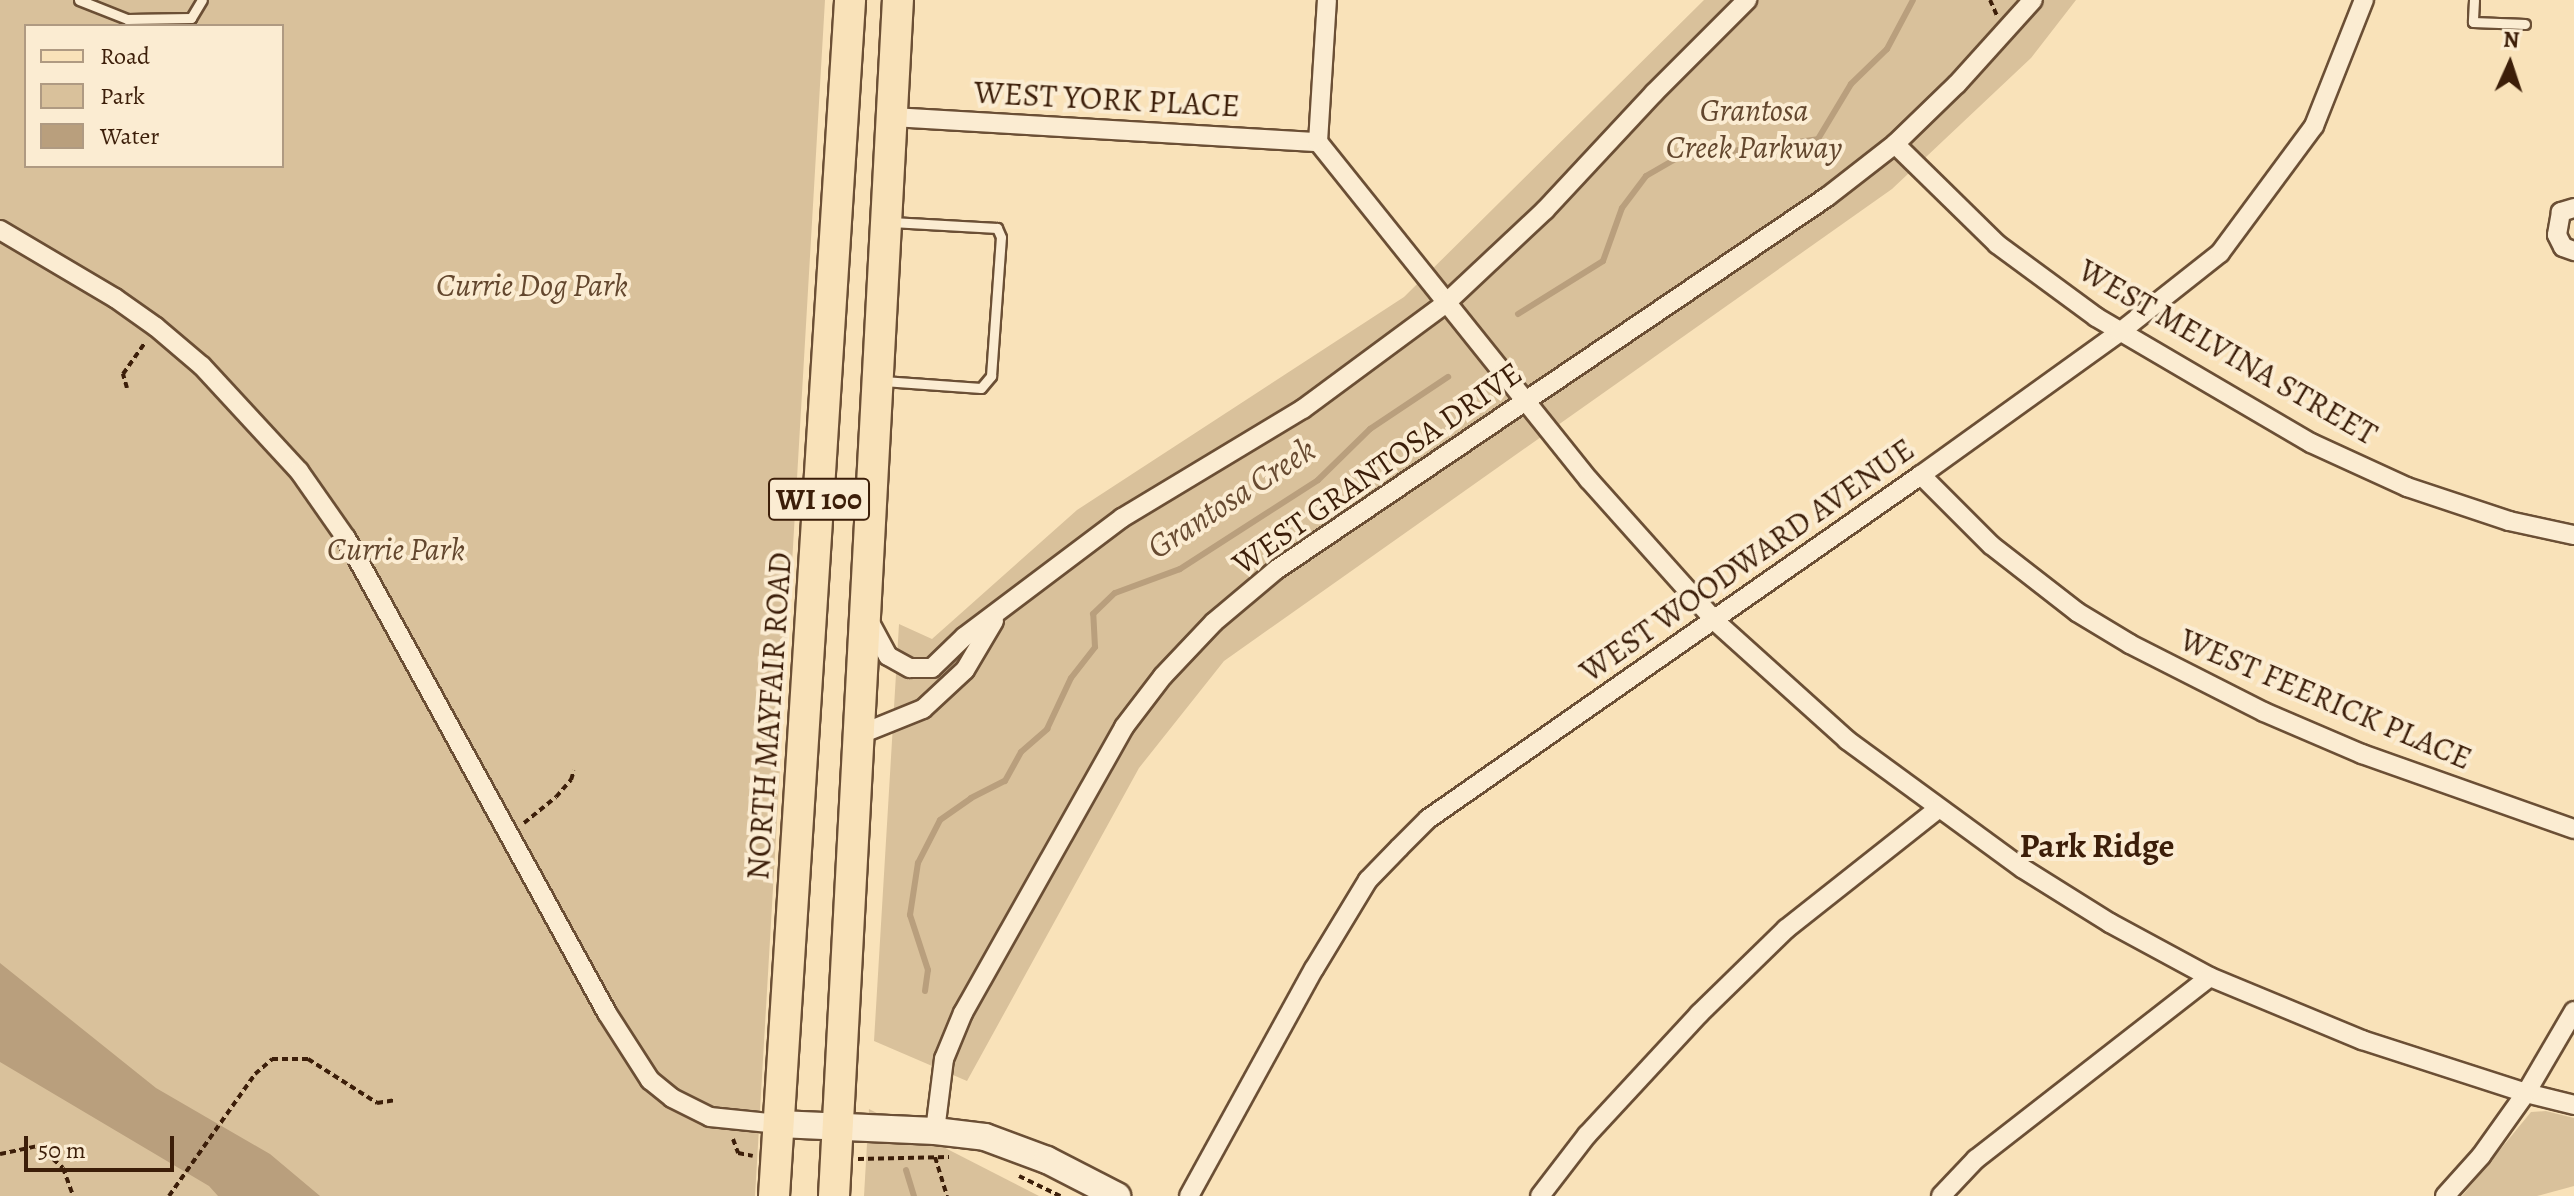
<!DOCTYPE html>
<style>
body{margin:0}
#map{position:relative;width:2574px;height:1196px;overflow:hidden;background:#f9e2b9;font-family:Alegreya,serif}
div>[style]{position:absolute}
.green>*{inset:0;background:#d9c19b}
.water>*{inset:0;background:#b99f7d}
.stream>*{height:6px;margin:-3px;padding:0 3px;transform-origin:3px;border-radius:3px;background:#b99f7d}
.path>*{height:4px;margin-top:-2px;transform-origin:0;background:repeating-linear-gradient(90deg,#3c1e09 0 6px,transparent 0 10px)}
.roads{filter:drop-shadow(2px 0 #6b4f35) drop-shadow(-2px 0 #6b4f35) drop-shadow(0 2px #6b4f35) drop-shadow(0 -2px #6b4f35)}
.lane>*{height:9px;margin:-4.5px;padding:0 4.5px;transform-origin:4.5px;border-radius:4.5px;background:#fbecd2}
.street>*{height:18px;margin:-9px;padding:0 9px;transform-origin:9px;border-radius:9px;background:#fbecd2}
.secondary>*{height:26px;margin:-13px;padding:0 13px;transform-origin:13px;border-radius:13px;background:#fbecd2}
.primary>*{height:30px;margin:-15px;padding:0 15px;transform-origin:15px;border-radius:15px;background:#f9e2b9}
span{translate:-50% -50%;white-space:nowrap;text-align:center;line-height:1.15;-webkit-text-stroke:8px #fbecd2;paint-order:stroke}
.shield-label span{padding:2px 6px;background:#fbecd2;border:2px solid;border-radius:6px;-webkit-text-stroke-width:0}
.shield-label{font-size:30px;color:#3c1e09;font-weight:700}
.street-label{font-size:32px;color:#3c1e09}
.park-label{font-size:32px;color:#63472e;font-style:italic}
.water-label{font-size:34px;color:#684b32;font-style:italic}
.neighbourhood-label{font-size:34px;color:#3c1e09;font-weight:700}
.legend{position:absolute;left:24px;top:24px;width:260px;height:144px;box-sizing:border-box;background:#fbecd2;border:2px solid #af9a82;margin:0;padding:10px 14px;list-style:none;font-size:24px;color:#3c1e09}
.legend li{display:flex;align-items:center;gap:16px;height:40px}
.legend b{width:40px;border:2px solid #af9a82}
.north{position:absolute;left:2470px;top:24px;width:80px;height:80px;-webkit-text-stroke:6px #fbecd2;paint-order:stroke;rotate:3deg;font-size:22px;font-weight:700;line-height:32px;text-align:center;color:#3c1e09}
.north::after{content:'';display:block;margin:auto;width:28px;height:36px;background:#3c1e09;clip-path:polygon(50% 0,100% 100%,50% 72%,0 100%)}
.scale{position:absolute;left:24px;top:1136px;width:150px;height:36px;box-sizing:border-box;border:4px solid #3c1e09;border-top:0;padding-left:10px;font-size:24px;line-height:28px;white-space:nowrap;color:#3c1e09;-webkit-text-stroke:6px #fbecd2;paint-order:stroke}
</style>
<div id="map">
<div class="green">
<i style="clip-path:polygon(evenodd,0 0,825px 0,755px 1196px,0 1196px,0 0,26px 26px,282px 26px,282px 166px,26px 166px,26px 26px)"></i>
<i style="clip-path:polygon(1704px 0,2076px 0,2031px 58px,1892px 189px,1224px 661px,1139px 768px,967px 1081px,874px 1041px,899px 624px,932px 639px,1077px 510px,1404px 297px)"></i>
<i style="clip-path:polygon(869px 1109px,1039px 1196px,864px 1196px)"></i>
<i style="clip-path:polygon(2546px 1111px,2574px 1118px,2574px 1186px,2537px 1196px,2462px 1196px,2531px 1112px)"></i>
</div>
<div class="water">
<i style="clip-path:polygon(0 963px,156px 1088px,270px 1154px,320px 1196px,218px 1196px,209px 1186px,0 1062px)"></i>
</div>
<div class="stream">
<i style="left:1518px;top:314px;width:100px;rotate:-31.9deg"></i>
<i style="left:1603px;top:261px;width:56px;rotate:-70.3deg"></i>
<i style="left:1622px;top:208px;width:40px;rotate:-53deg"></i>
<i style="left:1646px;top:176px;width:34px;rotate:-30deg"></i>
<i style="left:1676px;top:159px;width:143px;rotate:-8deg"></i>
<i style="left:1818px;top:139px;width:64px;rotate:-59deg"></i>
<i style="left:1851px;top:84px;width:50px;rotate:-44.2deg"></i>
<i style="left:1887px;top:49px;width:55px;rotate:-62deg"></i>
<i style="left:925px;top:991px;width:21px;rotate:-82deg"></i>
<i style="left:928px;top:970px;width:58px;rotate:-108.1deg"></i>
<i style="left:910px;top:915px;width:53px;rotate:-81.3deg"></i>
<i style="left:918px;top:863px;width:48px;rotate:-62.9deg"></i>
<i style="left:940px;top:820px;width:38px;rotate:-35deg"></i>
<i style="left:971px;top:798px;width:38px;rotate:-27deg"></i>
<i style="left:1005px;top:781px;width:33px;rotate:-61deg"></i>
<i style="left:1021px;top:752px;width:35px;rotate:-41deg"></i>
<i style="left:1047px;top:729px;width:56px;rotate:-64.8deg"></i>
<i style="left:1071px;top:678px;width:39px;rotate:-52deg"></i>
<i style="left:1095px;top:647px;width:33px;rotate:-93deg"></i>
<i style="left:1093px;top:614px;width:30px;rotate:-44deg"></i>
<i style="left:1115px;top:593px;width:69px;rotate:-20.3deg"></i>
<i style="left:1180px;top:569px;width:164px;rotate:-32.8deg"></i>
<i style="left:1318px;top:480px;width:73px;rotate:-44.4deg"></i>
<i style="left:1370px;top:429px;width:94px;rotate:-33.7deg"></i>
<i style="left:906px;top:1170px;width:27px;rotate:73deg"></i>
</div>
<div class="path">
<i style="left:1990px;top:0;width:17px;rotate:66deg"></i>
<i style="left:127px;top:388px;width:15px;rotate:-106deg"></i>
<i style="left:123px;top:374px;width:39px;rotate:-55deg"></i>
<i style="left:524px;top:823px;width:41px;rotate:-39.1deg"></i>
<i style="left:556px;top:797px;width:23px;rotate:-49deg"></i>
<i style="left:571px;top:780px;width:10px;rotate:-73deg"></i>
<i style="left:733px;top:1139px;width:15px;rotate:70deg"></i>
<i style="left:738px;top:1153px;width:15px;rotate:11deg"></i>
<i style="left:0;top:1154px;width:39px;rotate:-12deg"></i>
<i style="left:38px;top:1146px;width:33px;rotate:41deg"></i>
<i style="left:63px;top:1168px;width:30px;rotate:70deg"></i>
<i style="left:935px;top:1157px;width:41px;rotate:72.9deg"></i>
<i style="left:858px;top:1159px;width:91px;rotate:-1.3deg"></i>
<i style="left:1019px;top:1176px;width:46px;rotate:26deg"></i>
<i style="left:169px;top:1196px;width:149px;rotate:-54.8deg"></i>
<i style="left:255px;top:1074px;width:23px;rotate:-41deg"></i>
<i style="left:272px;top:1059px;width:36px"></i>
<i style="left:308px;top:1059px;width:82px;rotate:32.5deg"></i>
<i style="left:377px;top:1103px;width:19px;rotate:-9deg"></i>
</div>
<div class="roads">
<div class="lane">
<i style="left:79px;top:0;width:52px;rotate:21.6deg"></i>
<i style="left:127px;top:19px;width:64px;rotate:-0.9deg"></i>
<i style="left:191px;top:18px;width:21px;rotate:-59deg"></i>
<i style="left:2474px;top:0;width:22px;rotate:93deg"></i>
<i style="left:2473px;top:22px;width:52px;rotate:2.2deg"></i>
<i style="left:883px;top:381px;width:98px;rotate:4.1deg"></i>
<i style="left:981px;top:388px;width:16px;rotate:-50deg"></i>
<i style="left:991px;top:376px;width:139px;rotate:-85.9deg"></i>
<i style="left:1001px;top:237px;width:10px;rotate:-114deg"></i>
<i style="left:997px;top:228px;width:106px;rotate:-176.8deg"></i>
</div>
<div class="street">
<i style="left:893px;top:117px;width:426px;rotate:3.4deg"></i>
<i style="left:1318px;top:142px;width:433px;rotate:51.3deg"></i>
<i style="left:1589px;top:480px;width:189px;rotate:48.2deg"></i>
<i style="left:1715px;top:621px;width:178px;rotate:42deg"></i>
<i style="left:1847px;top:740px;width:217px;rotate:36.2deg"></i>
<i style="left:2022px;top:868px;width:104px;rotate:32deg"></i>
<i style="left:2110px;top:923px;width:114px;rotate:28.4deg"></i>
<i style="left:2210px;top:977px;width:165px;rotate:22.5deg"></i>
<i style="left:2362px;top:1040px;width:172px;rotate:17.9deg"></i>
<i style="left:2526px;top:1093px;width:49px;rotate:14deg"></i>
<i style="left:1318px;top:142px;width:142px;rotate:-86.4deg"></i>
<i style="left:1895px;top:144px;width:143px;rotate:44.4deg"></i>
<i style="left:1997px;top:244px;width:123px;rotate:36.4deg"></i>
<i style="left:2096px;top:317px;width:249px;rotate:30.4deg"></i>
<i style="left:2311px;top:443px;width:106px;rotate:24.6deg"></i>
<i style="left:2407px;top:487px;width:108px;rotate:18.4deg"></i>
<i style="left:2509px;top:521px;width:66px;rotate:12.2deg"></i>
<i style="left:2574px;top:208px;width:14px;rotate:163deg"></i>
<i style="left:2561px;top:212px;width:23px;rotate:100deg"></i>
<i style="left:2557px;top:235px;width:13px;rotate:63deg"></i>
<i style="left:2563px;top:247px;width:12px;rotate:20deg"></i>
<i style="left:0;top:230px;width:134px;rotate:30.6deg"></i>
<i style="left:115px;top:298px;width:50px;rotate:35.3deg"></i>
<i style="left:156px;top:327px;width:60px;rotate:40.3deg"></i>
<i style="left:202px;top:366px;width:143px;rotate:47.3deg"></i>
<i style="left:299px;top:471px;width:82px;rotate:55deg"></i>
<i style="left:346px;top:538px;width:542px;rotate:61.21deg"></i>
<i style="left:607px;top:1013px;width:80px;rotate:57.3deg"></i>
<i style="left:650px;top:1080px;width:28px;rotate:39deg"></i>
<i style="left:672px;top:1098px;width:42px;rotate:26.6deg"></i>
<i style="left:710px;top:1117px;width:69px;rotate:5.8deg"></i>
<i style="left:1921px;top:475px;width:99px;rotate:45deg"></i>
<i style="left:1991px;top:545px;width:109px;rotate:37.9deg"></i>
<i style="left:2077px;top:612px;width:62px;rotate:31.1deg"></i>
<i style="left:2130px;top:644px;width:150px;rotate:26.9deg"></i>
<i style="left:2264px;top:712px;width:107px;rotate:23.2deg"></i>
<i style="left:2362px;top:754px;width:225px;rotate:19.5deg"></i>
<i style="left:868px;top:619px;width:42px;rotate:61.6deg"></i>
<i style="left:888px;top:656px;width:25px;rotate:29deg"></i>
<i style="left:910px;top:668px;width:22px"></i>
<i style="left:932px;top:668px;width:45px;rotate:-44.1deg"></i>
<i style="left:964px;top:637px;width:198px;rotate:-37deg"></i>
<i style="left:1122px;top:518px;width:211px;rotate:-31.1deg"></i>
<i style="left:1303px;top:409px;width:178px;rotate:-36.5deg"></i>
<i style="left:1446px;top:303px;width:136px;rotate:-43.2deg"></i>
<i style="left:1545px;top:210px;width:160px;rotate:-47deg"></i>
<i style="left:1654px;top:93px;width:132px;rotate:-45deg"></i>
<i style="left:861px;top:734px;width:67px;rotate:-22deg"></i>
<i style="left:923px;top:709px;width:57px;rotate:-42.9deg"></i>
<i style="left:965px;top:670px;width:57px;rotate:-59.4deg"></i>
<i style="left:935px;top:1131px;width:73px;rotate:-82.9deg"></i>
<i style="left:944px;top:1059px;width:50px;rotate:-67.6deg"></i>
<i style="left:963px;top:1013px;width:328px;rotate:-60.6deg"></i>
<i style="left:1124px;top:727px;width:64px;rotate:-52.6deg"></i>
<i style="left:1163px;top:676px;width:74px;rotate:-46.6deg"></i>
<i style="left:1214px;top:622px;width:81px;rotate:-40deg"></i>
<i style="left:1276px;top:570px;width:665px;rotate:-34.1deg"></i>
<i style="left:1827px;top:197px;width:86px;rotate:-37.9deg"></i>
<i style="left:1895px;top:144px;width:86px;rotate:-44.1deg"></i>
<i style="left:1957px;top:84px;width:113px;rotate:-47.9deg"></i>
<i style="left:1189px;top:1196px;width:259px;rotate:-61.2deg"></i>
<i style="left:1314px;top:969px;width:104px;rotate:-58.8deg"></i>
<i style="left:1368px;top:880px;width:45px;rotate:-45.9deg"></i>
<i style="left:1399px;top:848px;width:41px;rotate:-45deg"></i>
<i style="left:1428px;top:819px;width:601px;rotate:-34.91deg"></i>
<i style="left:1921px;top:475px;width:245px;rotate:-35.7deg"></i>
<i style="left:2120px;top:332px;width:127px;rotate:-38.3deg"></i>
<i style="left:2220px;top:253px;width:158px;rotate:-53.5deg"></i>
<i style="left:2314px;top:126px;width:136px;rotate:-68.4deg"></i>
<i style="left:1540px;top:1196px;width:77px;rotate:-52.4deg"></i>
<i style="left:1587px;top:1135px;width:165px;rotate:-47.2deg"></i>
<i style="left:1699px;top:1014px;width:122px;rotate:-44.3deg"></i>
<i style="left:1786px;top:929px;width:194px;rotate:-38.3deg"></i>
<i style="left:1941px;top:1196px;width:51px;rotate:-46.6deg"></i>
<i style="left:1976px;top:1159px;width:296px;rotate:-37.9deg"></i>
<i style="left:2445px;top:1196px;width:54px;rotate:-48deg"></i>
<i style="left:2481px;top:1156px;width:77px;rotate:-54.5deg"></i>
<i style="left:2526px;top:1093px;width:95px;rotate:-59.7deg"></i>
</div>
<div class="secondary">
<i style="left:779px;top:1124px;width:156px;rotate:2.6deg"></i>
<i style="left:935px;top:1131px;width:50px;rotate:6.8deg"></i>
<i style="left:985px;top:1137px;width:66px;rotate:20.4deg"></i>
<i style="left:1047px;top:1160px;width:79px;rotate:27.2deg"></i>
</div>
<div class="primary">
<i style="left:774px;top:1196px;width:1198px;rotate:-86.36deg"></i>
<i style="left:834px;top:1196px;width:1198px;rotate:-86.94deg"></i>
</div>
</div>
<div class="shield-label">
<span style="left:819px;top:499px">WI 100</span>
</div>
<div class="street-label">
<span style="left:1107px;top:99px;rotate:3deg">WEST YORK PLACE</span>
<span style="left:2228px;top:352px;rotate:30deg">WEST MELVINA STREET</span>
<span style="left:1377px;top:468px;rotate:-35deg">WEST GRANTOSA DRIVE</span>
<span style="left:1747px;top:560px;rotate:-35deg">WEST WOODWARD AVENUE</span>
<span style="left:2326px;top:699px;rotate:23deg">WEST FEERICK PLACE</span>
<span style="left:769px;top:716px;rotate:-86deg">NORTH MAYFAIR ROAD</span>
</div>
<div class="park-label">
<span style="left:1754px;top:129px">Grantosa<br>Creek Parkway</span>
<span style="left:532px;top:285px">Currie Dog Park</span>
<span style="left:396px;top:549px">Currie Park</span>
</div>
<div class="water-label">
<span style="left:1231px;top:498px;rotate:-33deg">Grantosa Creek</span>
</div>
<div class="neighbourhood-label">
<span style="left:2097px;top:846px">Park Ridge</span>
</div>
<ul class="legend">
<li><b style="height:10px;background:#f9e2b9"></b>Road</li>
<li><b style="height:22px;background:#d9c19b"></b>Park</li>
<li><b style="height:22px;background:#b99f7d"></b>Water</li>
</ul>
<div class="north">N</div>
<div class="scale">50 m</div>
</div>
